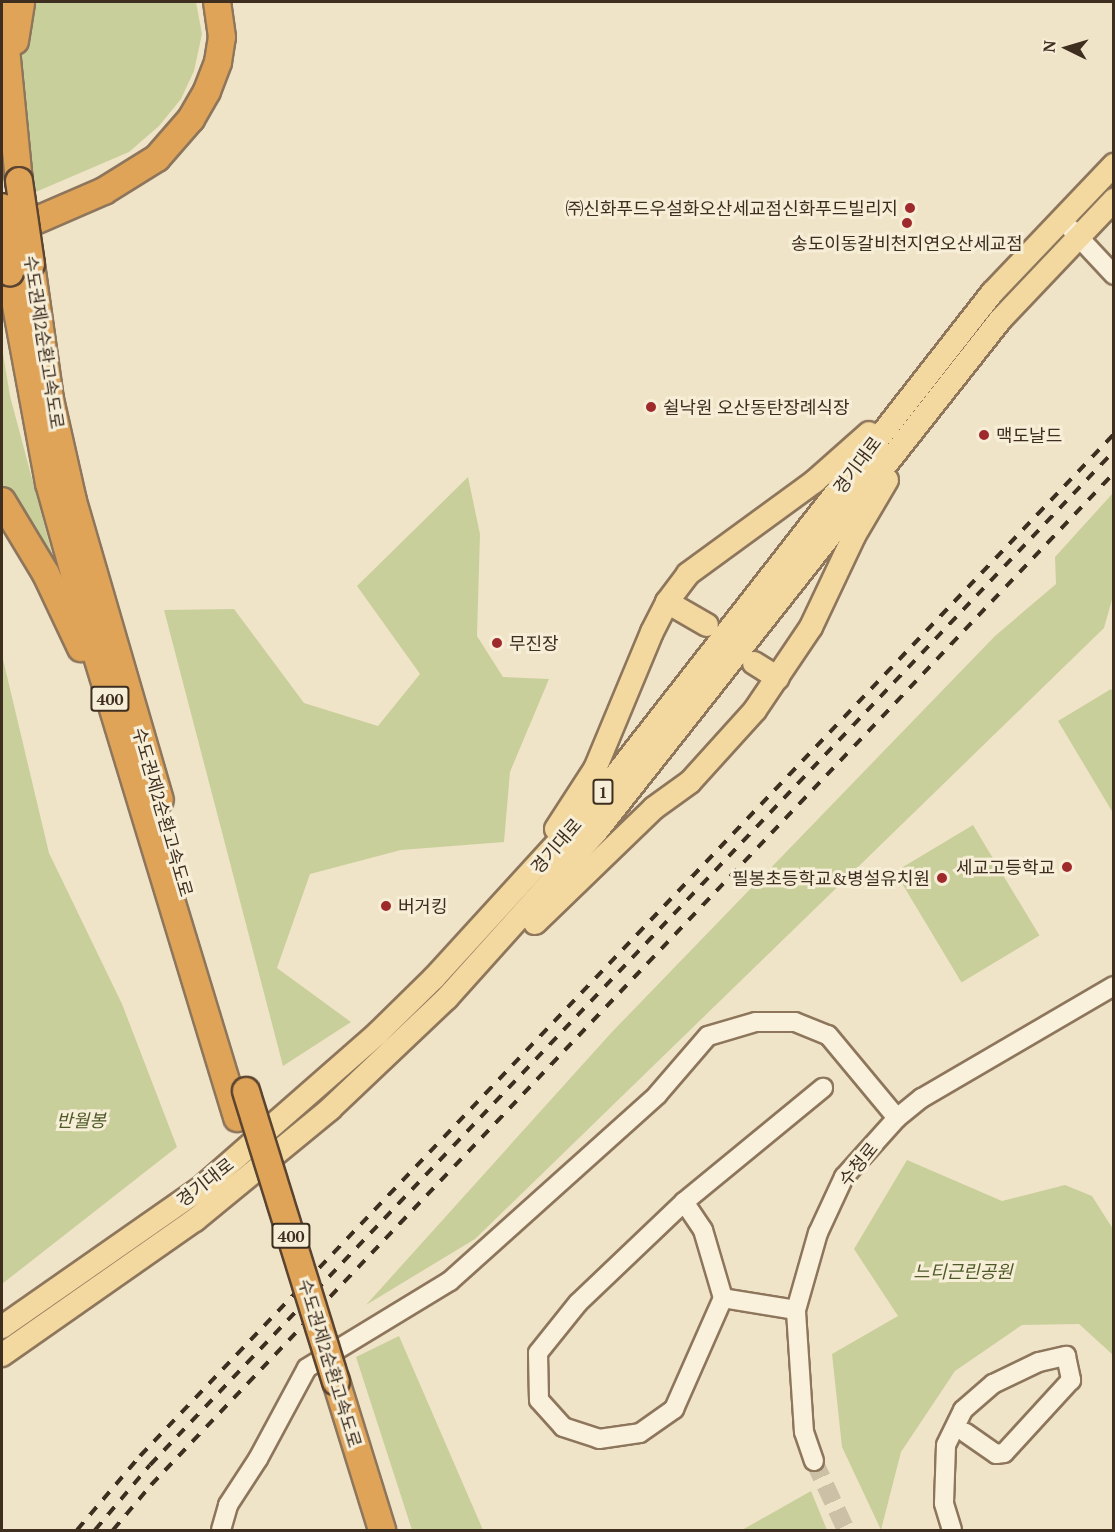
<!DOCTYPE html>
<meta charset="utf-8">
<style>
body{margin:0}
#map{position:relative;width:1115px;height:1532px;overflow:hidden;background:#f0e4c8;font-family:"PT Serif","Noto Sans KR",serif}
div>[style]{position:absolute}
.green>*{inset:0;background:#c9cf9b;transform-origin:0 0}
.minor-tunnel>*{height:18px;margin-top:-9px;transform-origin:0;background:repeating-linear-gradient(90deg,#ccc0a6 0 18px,transparent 0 27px)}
.roads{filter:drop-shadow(2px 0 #8d765c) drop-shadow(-2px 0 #8d765c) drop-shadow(0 2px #8d765c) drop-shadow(0 -2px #8d765c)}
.minor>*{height:18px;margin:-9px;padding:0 9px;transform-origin:9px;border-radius:9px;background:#faf1dc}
.major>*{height:22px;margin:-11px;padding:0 11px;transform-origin:11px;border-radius:11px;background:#f3d9a0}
.highway>*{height:26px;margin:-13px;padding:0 13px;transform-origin:13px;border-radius:13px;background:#e0a458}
.rail>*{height:4px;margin-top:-2px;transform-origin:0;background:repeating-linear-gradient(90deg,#3d2e20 0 10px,transparent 0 20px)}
.bridges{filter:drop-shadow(2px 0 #5b4430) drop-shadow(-2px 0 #5b4430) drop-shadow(0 2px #5b4430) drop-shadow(0 -2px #5b4430)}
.highway-bridge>*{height:26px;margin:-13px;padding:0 13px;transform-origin:13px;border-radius:13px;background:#e0a458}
.dots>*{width:16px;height:16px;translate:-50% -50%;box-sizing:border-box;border:3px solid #f7eed8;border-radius:50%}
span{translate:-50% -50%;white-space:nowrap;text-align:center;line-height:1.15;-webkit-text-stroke:6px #f7eed8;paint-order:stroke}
.shield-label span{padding:2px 4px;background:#f7eed8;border:2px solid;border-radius:4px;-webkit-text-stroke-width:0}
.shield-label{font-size:16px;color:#3d2e20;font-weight:700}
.poi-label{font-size:18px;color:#3d2e20}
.right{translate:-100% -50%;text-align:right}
.left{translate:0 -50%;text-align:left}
.street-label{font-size:18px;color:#3d2e20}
.park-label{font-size:18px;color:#4d5a26;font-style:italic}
.frame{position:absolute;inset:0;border:3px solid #3d2e20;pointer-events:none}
.north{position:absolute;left:1037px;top:18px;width:60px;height:60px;-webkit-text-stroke:4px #f7eed8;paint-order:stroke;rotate:275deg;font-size:16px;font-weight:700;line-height:24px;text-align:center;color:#3d2e20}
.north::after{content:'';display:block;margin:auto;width:21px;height:27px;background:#3d2e20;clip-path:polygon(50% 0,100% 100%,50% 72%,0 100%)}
</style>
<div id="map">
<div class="green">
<i style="clip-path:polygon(28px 2px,196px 2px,202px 34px,194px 71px,181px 99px,159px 126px,129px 152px,31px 194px,21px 44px)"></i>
<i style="clip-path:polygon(2px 347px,10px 396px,59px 580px,2px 489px)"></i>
<i style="clip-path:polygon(468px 477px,480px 534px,477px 636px,503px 677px,549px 679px,510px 772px,504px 842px,401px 850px,310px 874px,277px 968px,351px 1022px,283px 1066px,164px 610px,234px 609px,304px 703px,378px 726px,420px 674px,357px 586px)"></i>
<i style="clip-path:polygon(1113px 493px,1113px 596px,1104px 628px,475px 1239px,366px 1305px,611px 1033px,995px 636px,1056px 584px,1055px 557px)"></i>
<i style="clip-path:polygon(2px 655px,49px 853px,122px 1004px,177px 1147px,2px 1284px)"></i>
<i style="clip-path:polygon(1111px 689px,1114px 693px,1113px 813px,1058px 721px)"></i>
<i style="left:973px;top:825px;width:129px;height:91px;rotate:59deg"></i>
<i style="clip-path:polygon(907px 1160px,1002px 1201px,1065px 1185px,1092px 1196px,1113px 1229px,1113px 1355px,1079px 1324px,1022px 1325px,955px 1371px,901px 1452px,881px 1530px,842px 1447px,832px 1354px,898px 1316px,854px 1249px)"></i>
<i style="clip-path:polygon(399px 1336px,483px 1530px,412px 1530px,356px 1357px)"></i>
<i style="clip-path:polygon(811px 1491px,827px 1530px,742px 1530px)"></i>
</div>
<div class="minor-tunnel">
<i style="left:814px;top:1461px;width:76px;rotate:65.1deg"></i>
</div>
<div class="roads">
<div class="minor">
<i style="left:1071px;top:229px;width:63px;rotate:46.9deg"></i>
<i style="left:684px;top:1202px;width:146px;rotate:136.4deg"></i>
<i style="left:578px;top:1303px;width:64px;rotate:128.7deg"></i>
<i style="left:538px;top:1353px;width:47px;rotate:88.8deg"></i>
<i style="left:539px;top:1400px;width:36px;rotate:48deg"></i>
<i style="left:563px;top:1427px;width:38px;rotate:18deg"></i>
<i style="left:599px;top:1439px;width:41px;rotate:-8.3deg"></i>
<i style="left:640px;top:1433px;width:42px;rotate:-35.2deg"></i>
<i style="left:674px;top:1409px;width:121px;rotate:-66.2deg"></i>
<i style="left:796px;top:1310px;width:74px;rotate:-170.7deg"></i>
<i style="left:723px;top:1298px;width:71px;rotate:-106.4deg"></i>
<i style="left:703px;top:1230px;width:34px;rotate:-124deg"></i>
<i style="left:684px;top:1202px;width:180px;rotate:-39.4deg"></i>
<i style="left:814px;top:1461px;width:31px;rotate:-109deg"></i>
<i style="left:804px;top:1432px;width:122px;rotate:-93.8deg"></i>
<i style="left:796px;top:1310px;width:80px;rotate:-74.1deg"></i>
<i style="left:818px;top:1233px;width:62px;rotate:-65.1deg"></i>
<i style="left:844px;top:1177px;width:79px;rotate:-48.1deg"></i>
<i style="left:897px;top:1118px;width:32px;rotate:-39deg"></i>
<i style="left:922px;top:1098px;width:222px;rotate:-30.3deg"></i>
<i style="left:221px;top:1530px;width:26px;rotate:-74deg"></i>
<i style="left:228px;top:1505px;width:55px;rotate:-56.9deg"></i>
<i style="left:258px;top:1459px;width:103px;rotate:-61.7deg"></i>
<i style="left:307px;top:1368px;width:167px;rotate:-31.3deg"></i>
<i style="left:450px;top:1281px;width:278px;rotate:-41.9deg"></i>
<i style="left:657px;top:1095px;width:78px;rotate:-49.2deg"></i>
<i style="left:708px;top:1036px;width:50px;rotate:-16.3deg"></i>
<i style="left:756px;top:1022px;width:39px"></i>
<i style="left:795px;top:1022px;width:35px;rotate:22deg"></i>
<i style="left:828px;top:1035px;width:108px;rotate:50.3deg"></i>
<i style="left:952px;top:1530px;width:28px;rotate:-107deg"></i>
<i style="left:944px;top:1503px;width:58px;rotate:-88deg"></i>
<i style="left:946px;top:1445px;width:39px;rotate:-64deg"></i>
<i style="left:963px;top:1410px;width:40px;rotate:-41deg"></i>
<i style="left:993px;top:1384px;width:51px;rotate:-25.6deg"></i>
<i style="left:1039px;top:1362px;width:28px;rotate:-13deg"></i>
<i style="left:1066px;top:1356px;width:25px;rotate:78deg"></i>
<i style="left:1071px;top:1380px;width:99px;rotate:132.5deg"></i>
<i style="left:1004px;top:1453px;width:8px;rotate:173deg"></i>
<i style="left:996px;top:1454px;width:37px;rotate:-145deg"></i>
</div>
<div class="major">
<i style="left:667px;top:602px;width:46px;rotate:29.9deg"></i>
<i style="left:754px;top:663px;width:28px;rotate:32deg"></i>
<i style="left:556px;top:829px;width:72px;rotate:-57deg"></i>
<i style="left:595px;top:769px;width:148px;rotate:-67.4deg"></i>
<i style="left:652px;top:632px;width:34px;rotate:-63deg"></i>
<i style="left:667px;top:602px;width:35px;rotate:-53deg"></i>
<i style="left:688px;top:574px;width:157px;rotate:-36.2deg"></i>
<i style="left:815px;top:481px;width:72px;rotate:-41.6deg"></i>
<i style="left:535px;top:923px;width:165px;rotate:-44deg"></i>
<i style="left:654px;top:808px;width:44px;rotate:-35.8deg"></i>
<i style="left:690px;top:782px;width:97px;rotate:-47.9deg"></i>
<i style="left:755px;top:710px;width:100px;rotate:-56deg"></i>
<i style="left:811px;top:627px;width:101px;rotate:-64.7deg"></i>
<i style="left:854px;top:536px;width:65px;rotate:-59.5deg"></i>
<i style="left:2px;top:1327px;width:241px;rotate:-34.9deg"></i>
<i style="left:200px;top:1189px;width:237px;rotate:-41.2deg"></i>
<i style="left:378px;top:1033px;width:78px;rotate:-44.5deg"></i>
<i style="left:434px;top:978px;width:237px;rotate:-47.6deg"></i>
<i style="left:594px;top:803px;width:647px;rotate:-52.03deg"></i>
<i style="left:992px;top:293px;width:177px;rotate:-46.4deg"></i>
<i style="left:2px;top:1355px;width:236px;rotate:-35deg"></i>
<i style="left:195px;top:1220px;width:175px;rotate:-39.4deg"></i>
<i style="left:330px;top:1109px;width:161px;rotate:-43.5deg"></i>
<i style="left:447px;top:998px;width:223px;rotate:-48.1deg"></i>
<i style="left:596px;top:832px;width:652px;rotate:-51.72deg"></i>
<i style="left:1000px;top:320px;width:166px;rotate:-46.5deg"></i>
</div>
<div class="highway">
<i style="left:2px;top:8px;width:174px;rotate:84.4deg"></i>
<i style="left:15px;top:41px;width:39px;rotate:-81deg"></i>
<i style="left:7px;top:233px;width:106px;rotate:-23.4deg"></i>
<i style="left:104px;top:191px;width:62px;rotate:-31.9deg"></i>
<i style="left:157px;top:158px;width:52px;rotate:-48.9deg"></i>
<i style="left:191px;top:119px;width:32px;rotate:-60deg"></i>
<i style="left:207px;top:91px;width:31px;rotate:-69deg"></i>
<i style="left:218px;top:62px;width:25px;rotate:-81deg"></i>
<i style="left:222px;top:37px;width:35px;rotate:-98deg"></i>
<i style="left:31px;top:264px;width:136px;rotate:82deg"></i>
<i style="left:50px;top:399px;width:105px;rotate:77.3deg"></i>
<i style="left:73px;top:501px;width:311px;rotate:73.8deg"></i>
<i style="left:10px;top:273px;width:214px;rotate:79.5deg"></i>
<i style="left:49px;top:483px;width:176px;rotate:74.5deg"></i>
<i style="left:96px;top:653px;width:486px;rotate:73.1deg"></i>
<i style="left:2px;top:501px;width:85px;rotate:58.9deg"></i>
<i style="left:46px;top:574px;width:82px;rotate:64.7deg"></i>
<i style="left:336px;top:1381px;width:156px;rotate:72.8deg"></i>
</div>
</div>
<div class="rail">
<i style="left:77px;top:1530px;width:97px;rotate:-49.6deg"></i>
<i style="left:140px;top:1456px;width:1412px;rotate:-46.38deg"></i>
<i style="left:95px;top:1530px;width:85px;rotate:-49.8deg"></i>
<i style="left:150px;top:1465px;width:1399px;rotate:-46.45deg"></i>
<i style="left:113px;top:1530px;width:59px;rotate:-49.8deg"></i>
<i style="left:151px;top:1485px;width:1397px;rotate:-46.42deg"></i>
</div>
<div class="bridges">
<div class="highway-bridge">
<i style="left:19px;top:181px;width:84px;rotate:81.8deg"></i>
<i style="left:2px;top:207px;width:66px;rotate:83.1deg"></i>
<i style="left:246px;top:1091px;width:304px;rotate:72.8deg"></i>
</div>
</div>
<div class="dots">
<i style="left:910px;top:208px;background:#9e2a2b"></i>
<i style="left:907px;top:223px;background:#9e2a2b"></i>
<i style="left:651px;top:407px;background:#9e2a2b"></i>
<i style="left:984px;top:435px;background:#9e2a2b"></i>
<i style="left:497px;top:643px;background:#9e2a2b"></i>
<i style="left:1067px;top:867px;background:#9e2a2b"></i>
<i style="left:942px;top:878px;background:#9e2a2b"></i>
<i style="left:386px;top:906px;background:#9e2a2b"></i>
</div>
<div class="shield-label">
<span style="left:110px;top:699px">400</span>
<span style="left:603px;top:792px">1</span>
<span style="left:291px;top:1236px">400</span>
</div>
<div class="poi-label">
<span class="right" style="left:898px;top:208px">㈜신화푸드우설화오산세교점신화푸드빌리지</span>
<span style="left:907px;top:243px">송도이동갈비천지연오산세교점</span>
<span class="left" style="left:663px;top:407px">쉴낙원 오산동탄장례식장</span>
<span class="left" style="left:996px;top:435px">맥도날드</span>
<span class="left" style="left:509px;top:643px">무진장</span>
<span class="right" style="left:1055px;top:867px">세교고등학교</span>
<span class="right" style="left:930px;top:878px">필봉초등학교&amp;병설유치원</span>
<span class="left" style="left:398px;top:906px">버거킹</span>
</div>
<div class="street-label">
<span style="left:44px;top:342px;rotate:81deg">수도권제2순환고속도로</span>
<span style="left:857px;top:465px;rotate:-53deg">경기대로</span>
<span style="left:163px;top:812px;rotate:74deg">수도권제2순환고속도로</span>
<span style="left:556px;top:846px;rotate:-49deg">경기대로</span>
<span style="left:858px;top:1164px;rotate:-51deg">수청로</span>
<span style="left:205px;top:1182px;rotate:-38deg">경기대로</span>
<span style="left:330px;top:1363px;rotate:73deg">수도권제2순환고속도로</span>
</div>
<div class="park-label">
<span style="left:81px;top:1120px">반월봉</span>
<span style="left:963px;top:1271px">느티근린공원</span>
</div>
<div class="frame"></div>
<div class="north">N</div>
</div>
